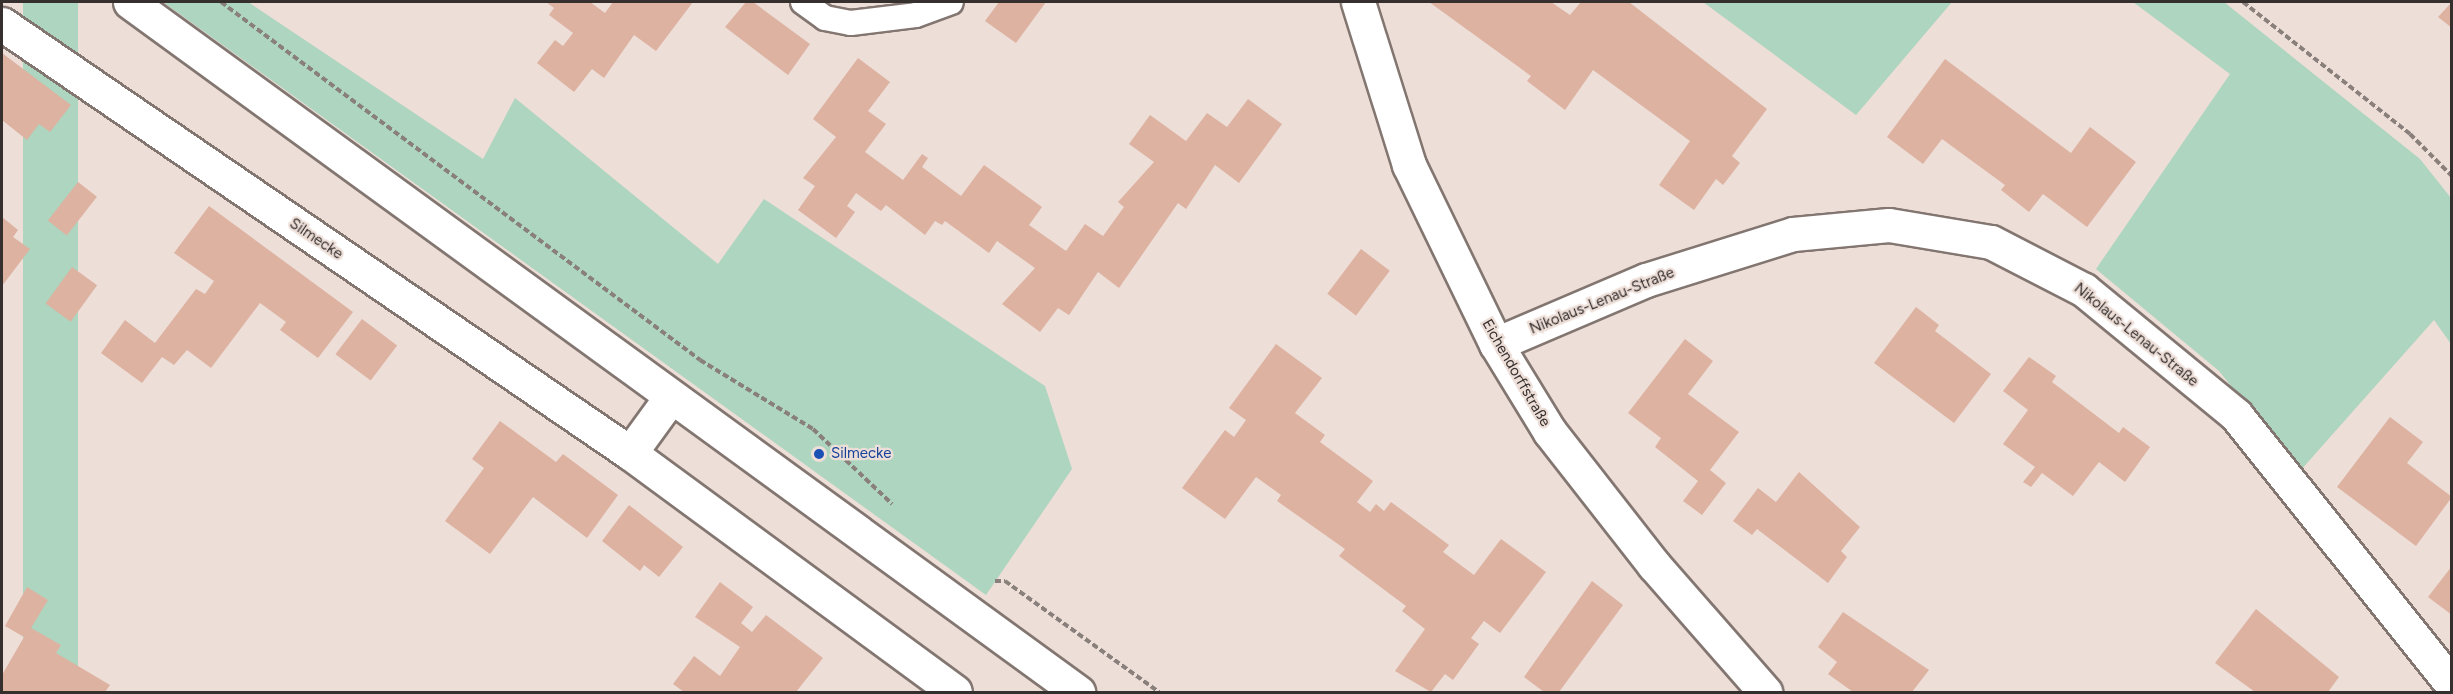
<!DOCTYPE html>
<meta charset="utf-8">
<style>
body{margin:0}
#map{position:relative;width:2453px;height:694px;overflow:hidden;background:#edded8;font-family:Figtree,sans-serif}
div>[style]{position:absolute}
.green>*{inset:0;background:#add5bf;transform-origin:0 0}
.building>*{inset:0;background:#ddb2a1;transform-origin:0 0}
.path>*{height:4px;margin-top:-2px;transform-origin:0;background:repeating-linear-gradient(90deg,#897f7b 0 6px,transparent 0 9px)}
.roads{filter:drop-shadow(2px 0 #837671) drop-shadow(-2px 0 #837671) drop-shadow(0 2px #837671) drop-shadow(0 -2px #837671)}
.service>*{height:24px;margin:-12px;padding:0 12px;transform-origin:12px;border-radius:12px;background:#fff}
.minor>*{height:33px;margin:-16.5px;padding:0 16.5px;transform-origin:16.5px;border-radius:16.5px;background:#fff}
.secondary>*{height:33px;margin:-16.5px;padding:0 16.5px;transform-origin:16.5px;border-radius:16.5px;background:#fff}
.dots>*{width:16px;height:16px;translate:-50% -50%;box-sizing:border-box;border:3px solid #edded8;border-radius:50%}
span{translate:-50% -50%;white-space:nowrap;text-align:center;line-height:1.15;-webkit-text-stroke:4.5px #edded8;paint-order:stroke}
.street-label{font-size:15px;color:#352f2d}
.transit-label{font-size:15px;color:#164399}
.left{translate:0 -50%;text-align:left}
.frame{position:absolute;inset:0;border:3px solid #352f2d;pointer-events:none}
</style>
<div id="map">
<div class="green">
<i style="left:23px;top:2px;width:55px;height:1172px"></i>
<i style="clip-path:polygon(163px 2px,248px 2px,483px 159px,515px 98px,718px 264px,764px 199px,1045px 386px,1072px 469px,986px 595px)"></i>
<i style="clip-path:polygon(1703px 2px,1952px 2px,1856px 115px)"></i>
<i style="clip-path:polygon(2133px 2px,2224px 2px,2420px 159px,2451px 198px,2451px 344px,2434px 320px,2300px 471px,2219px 371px,2096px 269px,2230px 74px)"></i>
</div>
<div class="building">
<i style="clip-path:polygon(546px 2px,590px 2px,605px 13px,613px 2px,693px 2px,656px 51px,634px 35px,604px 78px,592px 69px,574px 92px,537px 63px,555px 40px,563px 46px,573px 33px,549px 15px,554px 8px)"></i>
<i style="clip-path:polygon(746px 2px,753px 2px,810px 44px,788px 75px,725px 27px)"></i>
<i style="clip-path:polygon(999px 2px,1046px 2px,1016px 43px,985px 21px)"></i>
<i style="clip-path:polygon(1429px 2px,1551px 2px,1570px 15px,1581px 2px,1629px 2px,1767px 109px,1732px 156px,1740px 163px,1723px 185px,1716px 179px,1694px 210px,1659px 185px,1690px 141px,1593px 70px,1565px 110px,1527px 81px,1531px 76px)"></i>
<i style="clip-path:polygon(2452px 2px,2452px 28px,2438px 17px)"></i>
<i style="clip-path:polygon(2px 53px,71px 105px,50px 132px,39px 124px,27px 140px,2px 120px)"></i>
<i style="clip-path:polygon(858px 58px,890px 82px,868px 111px,886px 124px,865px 152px,903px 180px,922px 154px,928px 158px,922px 167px,961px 196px,984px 165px,1042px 207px,1029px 225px,1066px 251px,1085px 224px,1103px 236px,1124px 207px,1118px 202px,1154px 162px,1129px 144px,1150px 115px,1186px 141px,1207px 113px,1227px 127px,1248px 99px,1282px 124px,1239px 183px,1215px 165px,1186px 209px,1178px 203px,1119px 288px,1098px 272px,1069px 315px,1058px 308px,1040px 332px,1002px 304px,1035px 268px,997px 241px,989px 253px,945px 221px,942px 225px,935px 221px,925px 235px,886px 205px,881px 211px,856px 193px,847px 206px,855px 212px,836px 238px,798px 210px,815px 186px,803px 178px,836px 137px,813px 119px)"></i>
<i style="clip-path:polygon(1945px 59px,2071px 153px,2090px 127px,2136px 162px,2087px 227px,2043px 194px,2029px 212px,2001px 190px,2005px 185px,1942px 139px,1923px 164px,1887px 137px)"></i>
<i style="left:78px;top:182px;width:24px;height:49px;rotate:38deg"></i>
<i style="clip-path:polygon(209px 206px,353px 312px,318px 358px,280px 330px,286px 322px,260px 303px,211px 368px,187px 350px,174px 365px,162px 357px,142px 383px,101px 353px,125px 320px,155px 343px,196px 289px,205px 294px,214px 281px,174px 253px)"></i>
<i style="clip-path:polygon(2px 217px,18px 230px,13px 237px,30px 249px,2px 286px)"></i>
<i style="left:1361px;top:249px;width:36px;height:56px;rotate:37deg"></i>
<i style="left:72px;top:267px;width:31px;height:45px;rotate:36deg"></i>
<i style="clip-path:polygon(1916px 307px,1939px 325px,1935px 331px,1991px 374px,1954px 423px,1874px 363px)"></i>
<i style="left:362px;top:319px;width:44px;height:44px;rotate:37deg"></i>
<i style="clip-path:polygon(1685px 339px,1713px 361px,1688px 394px,1739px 432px,1710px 470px,1726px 483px,1702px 515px,1683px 501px,1698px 481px,1655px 447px,1661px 438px,1628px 413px)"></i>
<i style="clip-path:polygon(1276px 344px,1322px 378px,1295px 413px,1325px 435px,1320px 442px,1373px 481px,1357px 502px,1370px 512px,1376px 504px,1384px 511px,1391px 502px,1449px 545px,1443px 552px,1474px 575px,1501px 539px,1546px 572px,1500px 633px,1484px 621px,1471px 638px,1479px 644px,1453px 680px,1445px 674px,1431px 692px,1395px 671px,1425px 629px,1402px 611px,1406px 606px,1339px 556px,1345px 549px,1277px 501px,1281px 495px,1256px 477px,1225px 519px,1182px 488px,1225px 430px,1234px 437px,1246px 420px,1229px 408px)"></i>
<i style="clip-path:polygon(2029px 357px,2056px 376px,2052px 382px,2119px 433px,2123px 427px,2150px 447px,2125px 482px,2099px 462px,2073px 496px,2042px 473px,2031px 487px,2023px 482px,2035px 467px,2003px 444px,2028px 410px,2003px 391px)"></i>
<i style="clip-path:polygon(2390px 417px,2423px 442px,2407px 463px,2452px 497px,2416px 546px,2337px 487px)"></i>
<i style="clip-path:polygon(500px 421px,556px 462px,563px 454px,618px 495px,587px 538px,533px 497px,490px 554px,445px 521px,484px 468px,472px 459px)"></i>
<i style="clip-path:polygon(1799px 472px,1860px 527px,1841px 551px,1847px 557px,1828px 583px,1757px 529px,1752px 535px,1733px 521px,1758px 488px,1776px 502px)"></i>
<i style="clip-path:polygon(629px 505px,683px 547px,659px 577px,644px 565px,640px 571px,602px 541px)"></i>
<i style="clip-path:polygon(2452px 566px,2452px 615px,2428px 597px)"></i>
<i style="clip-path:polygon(1592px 581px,1623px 605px,1559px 692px,1544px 692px,1524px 677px)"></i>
<i style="clip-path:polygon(720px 582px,753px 607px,741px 623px,752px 632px,766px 615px,823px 658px,796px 692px,684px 692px,673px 684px,694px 656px,720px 676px,740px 647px,695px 617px)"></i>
<i style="clip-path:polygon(27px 587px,48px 600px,31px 628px,61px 645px,56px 653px,110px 685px,105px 692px,2px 692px,2px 675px,24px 637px,5px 626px)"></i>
<i style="clip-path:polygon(2256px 609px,2339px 677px,2328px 692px,2255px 692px,2215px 663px)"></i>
<i style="clip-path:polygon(1843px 612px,1929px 670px,1912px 692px,1853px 692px,1828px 674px,1837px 662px,1818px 647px)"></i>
</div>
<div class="path">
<i style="left:221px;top:2px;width:598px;rotate:36.77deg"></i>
<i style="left:700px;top:360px;width:132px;rotate:31.4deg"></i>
<i style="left:813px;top:429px;width:109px;rotate:43.5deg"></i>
<i style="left:2243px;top:2px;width:213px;rotate:38.3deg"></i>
<i style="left:2410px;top:134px;width:59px;rotate:45deg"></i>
<i style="left:995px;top:581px;width:10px"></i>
<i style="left:1005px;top:581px;width:190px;rotate:35.8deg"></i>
</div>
<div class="roads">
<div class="service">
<i style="left:803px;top:2px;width:27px;rotate:36deg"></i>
<i style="left:825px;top:18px;width:26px;rotate:11deg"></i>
<i style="left:851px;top:23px;width:65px;rotate:-7deg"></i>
<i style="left:916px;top:15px;width:37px;rotate:-20deg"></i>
</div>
<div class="minor">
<i style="left:1358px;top:2px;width:171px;rotate:72.6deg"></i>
<i style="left:1409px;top:165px;width:199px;rotate:64.1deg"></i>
<i style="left:1496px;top:344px;width:103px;rotate:58.5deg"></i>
<i style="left:1550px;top:432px;width:169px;rotate:52deg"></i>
<i style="left:1654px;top:565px;width:169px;rotate:48.8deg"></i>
<i style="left:2px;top:24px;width:761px;rotate:34.34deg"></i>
<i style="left:1496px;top:344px;width:163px;rotate:-23.1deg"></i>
<i style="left:1646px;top:280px;width:154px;rotate:-17.4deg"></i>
<i style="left:1793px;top:234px;width:96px;rotate:-5.4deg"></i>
<i style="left:1889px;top:225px;width:103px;rotate:9.5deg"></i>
<i style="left:1991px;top:242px;width:105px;rotate:27.3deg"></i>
<i style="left:2084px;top:290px;width:197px;rotate:39.4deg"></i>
<i style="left:2236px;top:415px;width:346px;rotate:51.3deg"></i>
<i style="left:670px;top:398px;width:68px;rotate:126deg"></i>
<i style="left:630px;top:453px;width:403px;rotate:36.3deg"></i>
</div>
<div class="secondary">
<i style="left:130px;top:2px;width:1173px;rotate:36.05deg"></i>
</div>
</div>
<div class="dots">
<i style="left:819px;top:454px;background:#1a4fb4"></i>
</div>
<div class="street-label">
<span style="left:316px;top:239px;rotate:34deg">Silmecke</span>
<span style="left:1602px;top:301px;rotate:-22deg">Nikolaus-Lenau-Straße</span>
<span style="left:2136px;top:335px;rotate:39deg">Nikolaus-Lenau-Straße</span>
<span style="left:1516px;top:373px;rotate:60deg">Eichendorffstraße</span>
</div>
<div class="transit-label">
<span class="left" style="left:831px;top:454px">Silmecke</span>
</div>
<div class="frame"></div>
</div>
